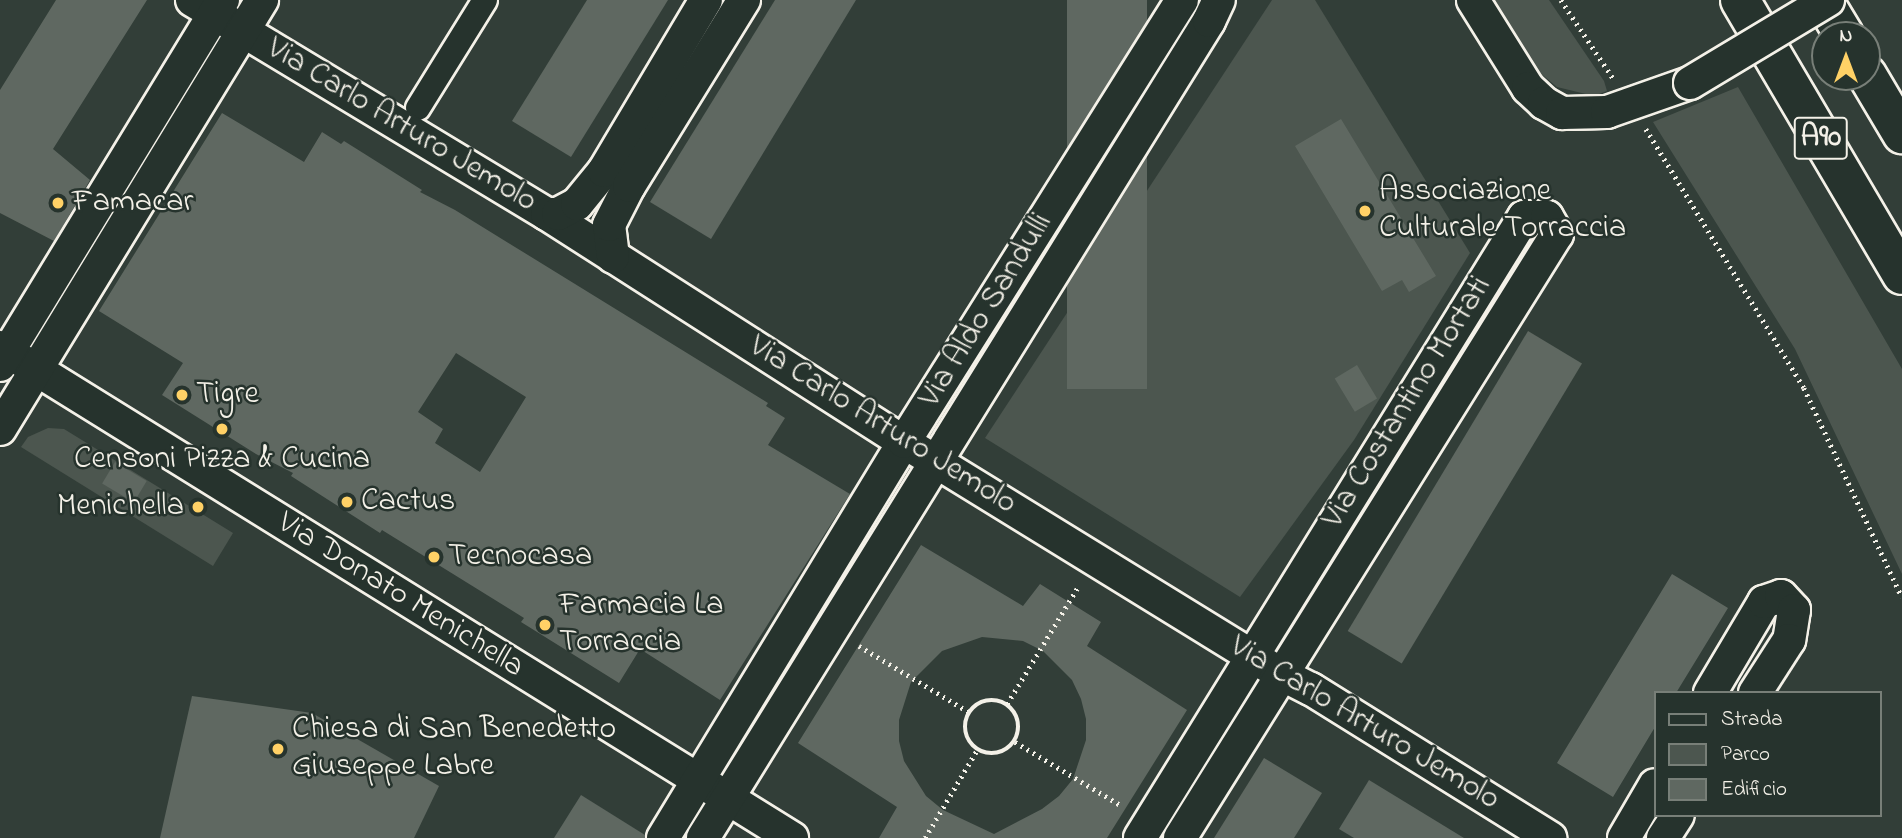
<!DOCTYPE html>
<style>
body{margin:0}
#map{position:relative;width:1902px;height:838px;overflow:hidden;background:#323e38;font-family:"Indie Flower",sans-serif}
div>[style]{position:absolute}
.green>*{inset:0;background:#4c564f}
.building>*{inset:0;background:#5f6861;transform-origin:0 0}
.path>*{height:4.5px;margin-top:-2.25px;transform-origin:0;background:repeating-linear-gradient(90deg,#f4f1e8 0 2px,transparent 0 7px)}
.path>.ring{margin:-2.25px;padding:0;box-sizing:content-box;background:none;border:4.5px solid #f4f1e8;border-radius:50%}
.roads{filter:drop-shadow(2px 0 #f4f1e8) drop-shadow(-2px 0 #f4f1e8) drop-shadow(0 2px #f4f1e8) drop-shadow(0 -2px #f4f1e8)}
.pedestrian>*{height:24px;margin:-12px;padding:0 12px;transform-origin:12px;border-radius:12px;background:#26332d}
.minor>*{height:32px;margin:-16px;padding:0 16px;transform-origin:16px;border-radius:16px;background:#26332d}
.motorway>*{height:38px;margin:-19px;padding:0 19px;transform-origin:19px;border-radius:19px;background:#26332d}
.bridges{filter:drop-shadow(2px 0 #f4f1e8) drop-shadow(-2px 0 #f4f1e8) drop-shadow(0 2px #f4f1e8) drop-shadow(0 -2px #f4f1e8)}
.minor-bridge>*{height:32px;margin:-16px;padding:0 16px;transform-origin:16px;border-radius:16px;background:#26332d}
.dots>*{width:19px;height:19px;translate:-50% -50%;box-sizing:border-box;border:4px solid #26332d;border-radius:50%}
span{translate:-50% -50%;white-space:nowrap;text-align:center;line-height:1.15;-webkit-text-stroke:5px #26332d;paint-order:stroke}
.shield-label span{padding:2px 5px;background:#26332d;border:2px solid;border-radius:5px;-webkit-text-stroke-width:0}
.shield-label{font-size:30px;color:#f4f1e8;font-weight:700}
.street-label{font-size:32px;color:#f4f1e8}
.poi-label{font-size:32px;color:#f4f1e8}
.left{translate:0 -50%;text-align:left}
.right{translate:-100% -50%;text-align:right}
.legend{position:absolute;left:1654px;top:691px;width:228px;height:126px;box-sizing:border-box;background:#26332d;border:2px solid #787f78;margin:0;padding:9px 12px;list-style:none;font-size:21px;color:#f4f1e8}
.legend li{display:flex;align-items:center;gap:14px;height:35px}
.legend b{width:35px;border:2px solid #787f78}
.north{position:absolute;left:1811px;top:21px;width:70px;height:70px;box-sizing:border-box;background:#26332d;border:2px solid #787f78;border-radius:50%;rotate:0deg;font-size:19px;font-weight:700;line-height:28px;text-align:center;color:#f4f1e8}
.north::after{content:'';display:block;margin:auto;width:24px;height:32px;background:#ffd166;clip-path:polygon(50% 0,100% 100%,50% 72%,0 100%)}
</style>
<div id="map">
<div class="green">
<i style="clip-path:polygon(1272px 0,1315px 0,1470px 253px,1354px 440px,1240px 597px,985px 438px)"></i>
<i style="clip-path:polygon(1491px 0,1549px 0,1604px 81px,1607px 91px,1594px 96px,1557px 87px,1539px 72px)"></i>
<i style="clip-path:polygon(1738px 87px,1902px 369px,1902px 574px,1795px 349px,1653px 122px)"></i>
<i style="clip-path:polygon(48px 428px,64px 429px,233px 533px,213px 566px,21px 447px,28px 437px)"></i>
</div>
<div class="building">
<i style="clip-path:polygon(56px 0,147px 0,53px 149px,90px 180px,54px 241px,0 213px,0 90px)"></i>
<i style="clip-path:polygon(587px 0,668px 0,571px 157px,512px 121px)"></i>
<i style="clip-path:polygon(775px 0,856px 0,711px 239px,650px 202px)"></i>
<i style="left:1067px;top:0;width:80px;height:389px"></i>
<i style="clip-path:polygon(evenodd,222px 113px,304px 162px,322px 132px,341px 144px,344px 141px,422px 190px,420px 192px,455px 210px,768px 403px,766px 406px,785px 418px,768px 445px,850px 494px,720px 700px,640px 649px,619px 683px,521px 622px,524px 618px,382px 530px,380px 533px,291px 476px,293px 473px,256px 454px,162px 395px,183px 363px,99px 311px,222px 113px,456px 353px,526px 397px,480px 472px,435px 443px,443px 429px,418px 412px,456px 353px)"></i>
<i style="clip-path:polygon(1341px 119px,1436px 276px,1409px 292px,1402px 280px,1382px 291px,1295px 146px)"></i>
<i style="left:1528px;top:331px;width:63px;height:350px;rotate:31deg"></i>
<i style="left:1357px;top:365px;width:39px;height:26px;rotate:59deg"></i>
<i style="left:115px;top:462px;width:37px;height:25px;rotate:31deg"></i>
<i style="clip-path:polygon(evenodd,921px 545px,1023px 606px,1040px 584px,1101px 622px,1087px 646px,1187px 710px,1107px 838px,879px 838px,897px 807px,798px 743px,921px 545px,982px 637px,1023px 641px,1043px 651px,1072px 680px,1081px 699px,1086px 719px,1086px 740px,1073px 779px,1059px 796px,1042px 809px,994px 834px,943px 810px,926px 796px,904px 761px,899px 741px,899px 720px,911px 682px,942px 651px,982px 637px)"></i>
<i style="clip-path:polygon(1672px 574px,1728px 608px,1676px 693px,1655px 693px,1655px 727px,1613px 797px,1557px 763px)"></i>
<i style="clip-path:polygon(192px 696px,312px 713px,439px 786px,414px 838px,160px 838px)"></i>
<i style="clip-path:polygon(1264px 758px,1322px 793px,1294px 838px,1214px 838px)"></i>
<i style="clip-path:polygon(1369px 780px,1464px 838px,1354px 838px,1339px 829px)"></i>
<i style="clip-path:polygon(581px 795px,645px 835px,645px 838px,554px 838px)"></i>
</div>
<div class="path">
<i style="left:1561px;top:0;width:94px;rotate:56.3deg"></i>
<i style="left:1646px;top:129px;width:303px;rotate:58.6deg"></i>
<i style="left:1804px;top:388px;width:231px;rotate:64.9deg"></i>
<i style="left:859px;top:646px;width:128px;rotate:31deg"></i>
<i class="ring" style="left:965px;top:700px;width:49.5px;height:49.5px"></i>
<i style="left:1007px;top:704px;width:139px;rotate:-58.8deg"></i>
<i style="left:1015px;top:742px;width:125px;rotate:30.9deg"></i>
<i style="left:925px;top:838px;width:102px;rotate:-59.4deg"></i>
</div>
<div class="roads">
<div class="pedestrian">
<i style="left:418px;top:108px;width:127px;rotate:-58.2deg"></i>
</div>
<div class="minor">
<i style="left:192px;top:0;width:415px;rotate:31.1deg"></i>
<i style="left:547px;top:214px;width:424px;rotate:32.6deg"></i>
<i style="left:904px;top:442px;width:443px;rotate:31.6deg"></i>
<i style="left:1281px;top:674px;width:34px;rotate:27deg"></i>
<i style="left:1311px;top:689px;width:282px;rotate:31.9deg"></i>
<i style="left:1473px;top:0;width:104px;rotate:58deg"></i>
<i style="left:1528px;top:88px;width:22px;rotate:43deg"></i>
<i style="left:1544px;top:103px;width:21px;rotate:29deg"></i>
<i style="left:1562px;top:113px;width:45px;rotate:-1.3deg"></i>
<i style="left:1607px;top:112px;width:88px;rotate:-19.3deg"></i>
<i style="left:547px;top:214px;width:11px"></i>
<i style="left:558px;top:214px;width:21px;rotate:-28deg"></i>
<i style="left:577px;top:204px;width:43px;rotate:-50.7deg"></i>
<i style="left:604px;top:171px;width:199px;rotate:-59.2deg"></i>
<i style="left:613px;top:257px;width:32px;rotate:-97deg"></i>
<i style="left:609px;top:225px;width:44px;rotate:-62.9deg"></i>
<i style="left:629px;top:186px;width:219px;rotate:-58.3deg"></i>
<i style="left:0;top:347px;width:932px;rotate:31.8deg"></i>
<i style="left:0;top:365px;width:428px;rotate:-58.6deg"></i>
<i style="left:0;top:429px;width:503px;rotate:-58.59deg"></i>
<i style="left:1710px;top:693px;width:106px;rotate:-59.3deg"></i>
<i style="left:1764px;top:602px;width:18px;rotate:-19deg"></i>
<i style="left:1781px;top:596px;width:19px;rotate:47deg"></i>
<i style="left:1794px;top:610px;width:30px;rotate:99deg"></i>
<i style="left:1789px;top:640px;width:63px;rotate:122.7deg"></i>
<i style="left:663px;top:838px;width:464px;rotate:-58.7deg"></i>
<i style="left:904px;top:442px;width:522px;rotate:-57.83deg"></i>
<i style="left:703px;top:838px;width:961px;rotate:-58.23deg"></i>
<i style="left:1209px;top:21px;width:23px;rotate:-65deg"></i>
<i style="left:1140px;top:838px;width:730px;rotate:-58.27deg"></i>
<i style="left:1524px;top:217px;width:23px"></i>
<i style="left:1547px;top:217px;width:20px;rotate:60deg"></i>
<i style="left:1557px;top:234px;width:712px;rotate:121.97deg"></i>
<i style="left:1624px;top:838px;width:61px;rotate:-59.7deg"></i>
<i style="left:1663px;top:838px;width:27px;rotate:-57deg"></i>
</div>
<div class="motorway">
<i style="left:1740px;top:0;width:319px;rotate:59.5deg"></i>
<i style="left:1823px;top:0;width:41px;rotate:59deg"></i>
<i style="left:1867px;top:75px;width:69px;rotate:59.3deg"></i>
</div>
</div>
<div class="bridges">
<div class="minor-bridge">
<i style="left:1690px;top:83px;width:161px;rotate:-31deg"></i>
</div>
</div>
<div class="dots">
<i style="left:58px;top:203px;background:#ffd166"></i>
<i style="left:1365px;top:211px;background:#ffd166"></i>
<i style="left:182px;top:395px;background:#ffd166"></i>
<i style="left:222px;top:429px;background:#ffd166"></i>
<i style="left:347px;top:502px;background:#ffd166"></i>
<i style="left:198px;top:507px;background:#ffd166"></i>
<i style="left:434px;top:557px;background:#ffd166"></i>
<i style="left:545px;top:625px;background:#ffd166"></i>
<i style="left:278px;top:749px;background:#ffd166"></i>
</div>
<div class="shield-label">
<span style="left:1821px;top:138px">A90</span>
</div>
<div class="street-label">
<span style="left:401px;top:126px;rotate:31deg">Via Carlo Arturo Jemolo</span>
<span style="left:987px;top:311px;rotate:-58deg">Via Aldo Sandulli</span>
<span style="left:1408px;top:403px;rotate:-58deg">Via Costantino Mortati</span>
<span style="left:882px;top:426px;rotate:32deg">Via Carlo Arturo Jemolo</span>
<span style="left:400px;top:596px;rotate:32deg">Via Donato Menichella</span>
<span style="left:1364px;top:724px;rotate:31deg">Via Carlo Arturo Jemolo</span>
</div>
<div class="poi-label">
<span class="left" style="left:1379px;top:211px">Associazione<br>Culturale Torraccia</span>
<span class="left" style="left:72px;top:203px">Famacar</span>
<span class="left" style="left:196px;top:395px">Tigre</span>
<span style="left:222px;top:460px">Censoni Pizza &amp; Cucina</span>
<span class="left" style="left:361px;top:502px">Cactus</span>
<span class="right" style="left:184px;top:507px">Menichella</span>
<span class="left" style="left:448px;top:557px">Tecnocasa</span>
<span class="left" style="left:559px;top:625px">Farmacia La<br>Torraccia</span>
<span class="left" style="left:292px;top:749px">Chiesa di San Benedetto<br>Giuseppe Labre</span>
</div>
<ul class="legend">
<li><b style="height:9px;background:#26332d"></b>Strada</li>
<li><b style="height:19px;background:#4c564f"></b>Parco</li>
<li><b style="height:19px;background:#5f6861"></b>Edificio</li>
</ul>
<div class="north">N</div>
</div>
